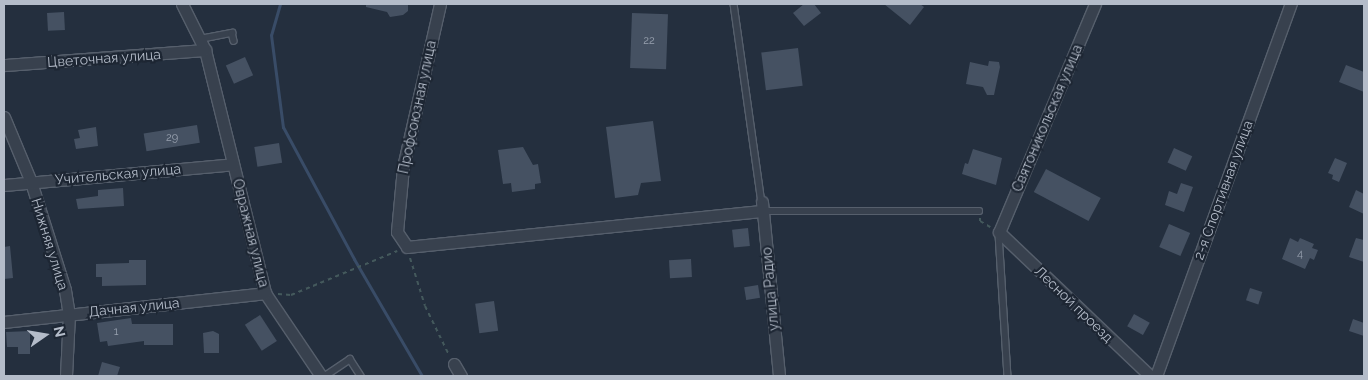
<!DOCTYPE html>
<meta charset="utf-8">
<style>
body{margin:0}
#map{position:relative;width:1368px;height:380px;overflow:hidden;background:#242f3e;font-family:Raleway,sans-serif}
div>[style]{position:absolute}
.stream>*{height:3px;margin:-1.5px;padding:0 1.5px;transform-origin:1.5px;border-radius:1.5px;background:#394c67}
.building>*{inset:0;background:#455162;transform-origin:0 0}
.path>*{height:2px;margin-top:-1px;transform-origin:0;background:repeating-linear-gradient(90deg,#44595c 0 4px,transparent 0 8px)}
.roads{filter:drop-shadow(1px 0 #565f6c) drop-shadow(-1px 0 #565f6c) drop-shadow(0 1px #565f6c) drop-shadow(0 -1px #565f6c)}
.service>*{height:5.5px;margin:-2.75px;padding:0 2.75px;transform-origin:2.75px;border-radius:2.75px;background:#38414e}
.minor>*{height:11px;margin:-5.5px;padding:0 5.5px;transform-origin:5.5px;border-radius:5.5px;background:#38414e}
span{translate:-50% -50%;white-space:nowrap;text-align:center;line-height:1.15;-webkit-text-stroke:4.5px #1d2633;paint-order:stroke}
.number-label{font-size:11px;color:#98a1af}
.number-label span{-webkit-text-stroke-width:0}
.street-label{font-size:14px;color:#b4bcc9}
.frame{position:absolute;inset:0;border:5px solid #b4bcc9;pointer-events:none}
.north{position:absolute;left:20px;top:310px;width:50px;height:50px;-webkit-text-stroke:4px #1d2633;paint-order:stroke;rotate:77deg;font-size:14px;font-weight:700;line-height:20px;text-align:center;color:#b4bcc9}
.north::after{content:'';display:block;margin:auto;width:18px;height:22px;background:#b4bcc9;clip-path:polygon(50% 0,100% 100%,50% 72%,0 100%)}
</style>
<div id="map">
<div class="stream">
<i style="left:280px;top:4px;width:32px;rotate:106deg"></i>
<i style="left:271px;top:35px;width:93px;rotate:82.6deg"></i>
<i style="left:283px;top:127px;width:150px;rotate:61.7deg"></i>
<i style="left:354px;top:259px;width:135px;rotate:59.8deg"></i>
</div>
<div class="building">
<i style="clip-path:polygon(366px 4px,408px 4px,408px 11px,403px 15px,390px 17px,387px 12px,366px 7px)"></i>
<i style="clip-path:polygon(804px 4px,814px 4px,821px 13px,804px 26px,793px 13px)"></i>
<i style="clip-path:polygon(884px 4px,920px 4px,924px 7px,910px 25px)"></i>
<i style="left:64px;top:12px;width:18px;height:17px;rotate:87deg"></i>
<i style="left:632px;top:13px;width:36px;height:55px;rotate:2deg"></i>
<i style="left:798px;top:48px;width:38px;height:37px;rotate:83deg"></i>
<i style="left:245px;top:57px;width:20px;height:21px;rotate:66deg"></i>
<i style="clip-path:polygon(989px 61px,999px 62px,1000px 67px,994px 95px,987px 95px,983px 87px,966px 84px,970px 62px,988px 66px)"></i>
<i style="clip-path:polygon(1346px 65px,1364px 72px,1364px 92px,1339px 82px)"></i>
<i style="clip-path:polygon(653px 121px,661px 181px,641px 183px,638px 195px,615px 198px,606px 127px)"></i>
<i style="left:197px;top:125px;width:18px;height:54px;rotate:81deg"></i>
<i style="clip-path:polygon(96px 127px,98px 146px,76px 149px,74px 139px,80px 138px,78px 130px)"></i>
<i style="left:279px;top:143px;width:20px;height:25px;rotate:81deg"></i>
<i style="clip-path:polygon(523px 147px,533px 165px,538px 164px,541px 183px,535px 184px,535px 189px,512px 192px,511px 183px,503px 184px,498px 150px)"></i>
<i style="left:1174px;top:148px;width:20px;height:16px;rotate:24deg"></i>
<i style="clip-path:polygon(973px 149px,1002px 158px,996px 185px,962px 174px,965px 163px,968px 164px)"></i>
<i style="clip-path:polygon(1335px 158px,1347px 163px,1339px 182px,1332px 179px,1333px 175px,1328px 173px)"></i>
<i style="left:1046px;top:169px;width:62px;height:26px;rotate:28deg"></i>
<i style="clip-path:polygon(1181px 183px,1193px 187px,1184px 212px,1165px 205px,1169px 191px,1177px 194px)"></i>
<i style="clip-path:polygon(123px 188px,124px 206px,78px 209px,76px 199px,98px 196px,98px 190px)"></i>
<i style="clip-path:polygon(1356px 190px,1364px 194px,1364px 214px,1349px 207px)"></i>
<i style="left:1169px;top:224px;width:23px;height:25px;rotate:23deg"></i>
<i style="left:748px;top:228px;width:18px;height:16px;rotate:84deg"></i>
<i style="clip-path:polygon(1290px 238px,1298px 242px,1300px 238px,1314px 244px,1312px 248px,1318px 250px,1314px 260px,1310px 258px,1305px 269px,1282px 259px)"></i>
<i style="clip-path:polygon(1356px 238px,1364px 240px,1364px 262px,1349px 257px)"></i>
<i style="clip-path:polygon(10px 246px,13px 278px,4px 279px,4px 247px)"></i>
<i style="left:691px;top:259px;width:18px;height:22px;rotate:87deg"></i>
<i style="clip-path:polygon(129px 260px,146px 260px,146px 285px,102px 286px,102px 277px,96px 277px,96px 264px,129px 263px)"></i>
<i style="left:758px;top:285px;width:13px;height:14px;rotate:81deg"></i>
<i style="left:1250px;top:288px;width:13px;height:13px;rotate:18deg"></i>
<i style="left:494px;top:301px;width:30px;height:19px;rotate:82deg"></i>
<i style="left:1134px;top:314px;width:18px;height:14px;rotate:29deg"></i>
<i style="left:260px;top:315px;width:31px;height:18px;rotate:57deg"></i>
<i style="clip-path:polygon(131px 318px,132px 324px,173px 324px,173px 345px,144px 345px,144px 341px,108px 346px,107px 341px,100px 342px,97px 323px)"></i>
<i style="clip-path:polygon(1353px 319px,1364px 323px,1364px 336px,1349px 331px)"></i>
<i style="clip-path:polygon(30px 331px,30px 354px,18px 354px,18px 347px,7px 347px,6px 332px)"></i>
<i style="clip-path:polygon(213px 331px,219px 334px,219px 353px,204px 353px,203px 333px)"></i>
<i style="clip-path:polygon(102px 362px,120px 367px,117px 376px,98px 376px)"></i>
</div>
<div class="path">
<i style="left:980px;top:218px;width:3px;rotate:90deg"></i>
<i style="left:980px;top:221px;width:12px;rotate:31deg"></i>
<i style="left:410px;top:258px;width:50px;rotate:72.6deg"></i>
<i style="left:425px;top:306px;width:55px;rotate:63.9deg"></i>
<i style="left:278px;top:294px;width:13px;rotate:4deg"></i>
<i style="left:291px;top:295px;width:115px;rotate:-22.5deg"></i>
</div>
<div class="roads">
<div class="service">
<i style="left:734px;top:4px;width:200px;rotate:82deg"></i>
<i style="left:200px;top:39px;width:33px;rotate:-11deg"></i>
<i style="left:232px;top:33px;width:8px;rotate:76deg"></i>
<i style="left:763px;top:211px;width:216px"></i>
<i style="left:999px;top:234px;width:142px;rotate:86.4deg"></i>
<i style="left:325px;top:376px;width:30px;rotate:-34deg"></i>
<i style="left:350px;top:359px;width:20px;rotate:57deg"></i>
</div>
<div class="minor">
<i style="left:182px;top:4px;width:51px;rotate:63.4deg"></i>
<i style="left:205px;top:50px;width:250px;rotate:76.1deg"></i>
<i style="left:265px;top:293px;width:100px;rotate:56deg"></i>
<i style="left:440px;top:4px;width:167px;rotate:102.8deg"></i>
<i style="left:403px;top:167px;width:65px;rotate:95.3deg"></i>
<i style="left:397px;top:232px;width:18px;rotate:56deg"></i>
<i style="left:407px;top:247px;width:358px;rotate:-5.8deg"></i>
<i style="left:1095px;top:4px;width:247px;rotate:112.8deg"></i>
<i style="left:999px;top:232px;width:209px;rotate:43.6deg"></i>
<i style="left:4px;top:65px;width:202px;rotate:-4.3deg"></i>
<i style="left:4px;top:117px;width:70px;rotate:67.4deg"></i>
<i style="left:31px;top:182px;width:113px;rotate:72.5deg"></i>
<i style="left:65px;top:290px;width:24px;rotate:81deg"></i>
<i style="left:69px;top:314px;width:62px;rotate:92.8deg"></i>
<i style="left:4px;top:185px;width:230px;rotate:-5.2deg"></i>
<i style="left:762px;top:202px;width:175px;rotate:84.4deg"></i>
<i style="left:4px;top:322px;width:263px;rotate:-6.3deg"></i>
<i style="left:454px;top:364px;width:14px;rotate:60deg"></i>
<i style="left:1156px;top:376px;width:396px;rotate:-70.1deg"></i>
</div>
</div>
<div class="number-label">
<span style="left:649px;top:41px">22</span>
<span style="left:172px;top:138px">29</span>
<span style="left:1300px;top:254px">4</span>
<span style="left:116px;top:332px">1</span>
</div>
<div class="street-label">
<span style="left:104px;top:58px;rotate:-4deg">Цветочная улица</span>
<span style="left:417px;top:107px;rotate:-78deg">Профсоюзная улица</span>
<span style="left:1047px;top:118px;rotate:-67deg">Святоникольская улица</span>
<span style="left:118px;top:174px;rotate:-5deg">Учительская улица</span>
<span style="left:1223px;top:190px;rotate:-70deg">2-я Спортивная улица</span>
<span style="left:251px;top:233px;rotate:76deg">Овражная улица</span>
<span style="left:50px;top:244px;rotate:73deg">Нижняя улица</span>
<span style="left:770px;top:289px;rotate:-95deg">улица Радио</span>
<span style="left:1074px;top:304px;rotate:44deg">Лесной проезд</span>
<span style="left:134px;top:307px;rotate:-6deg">Дачная улица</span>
</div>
<div class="frame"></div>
<div class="north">N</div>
</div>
